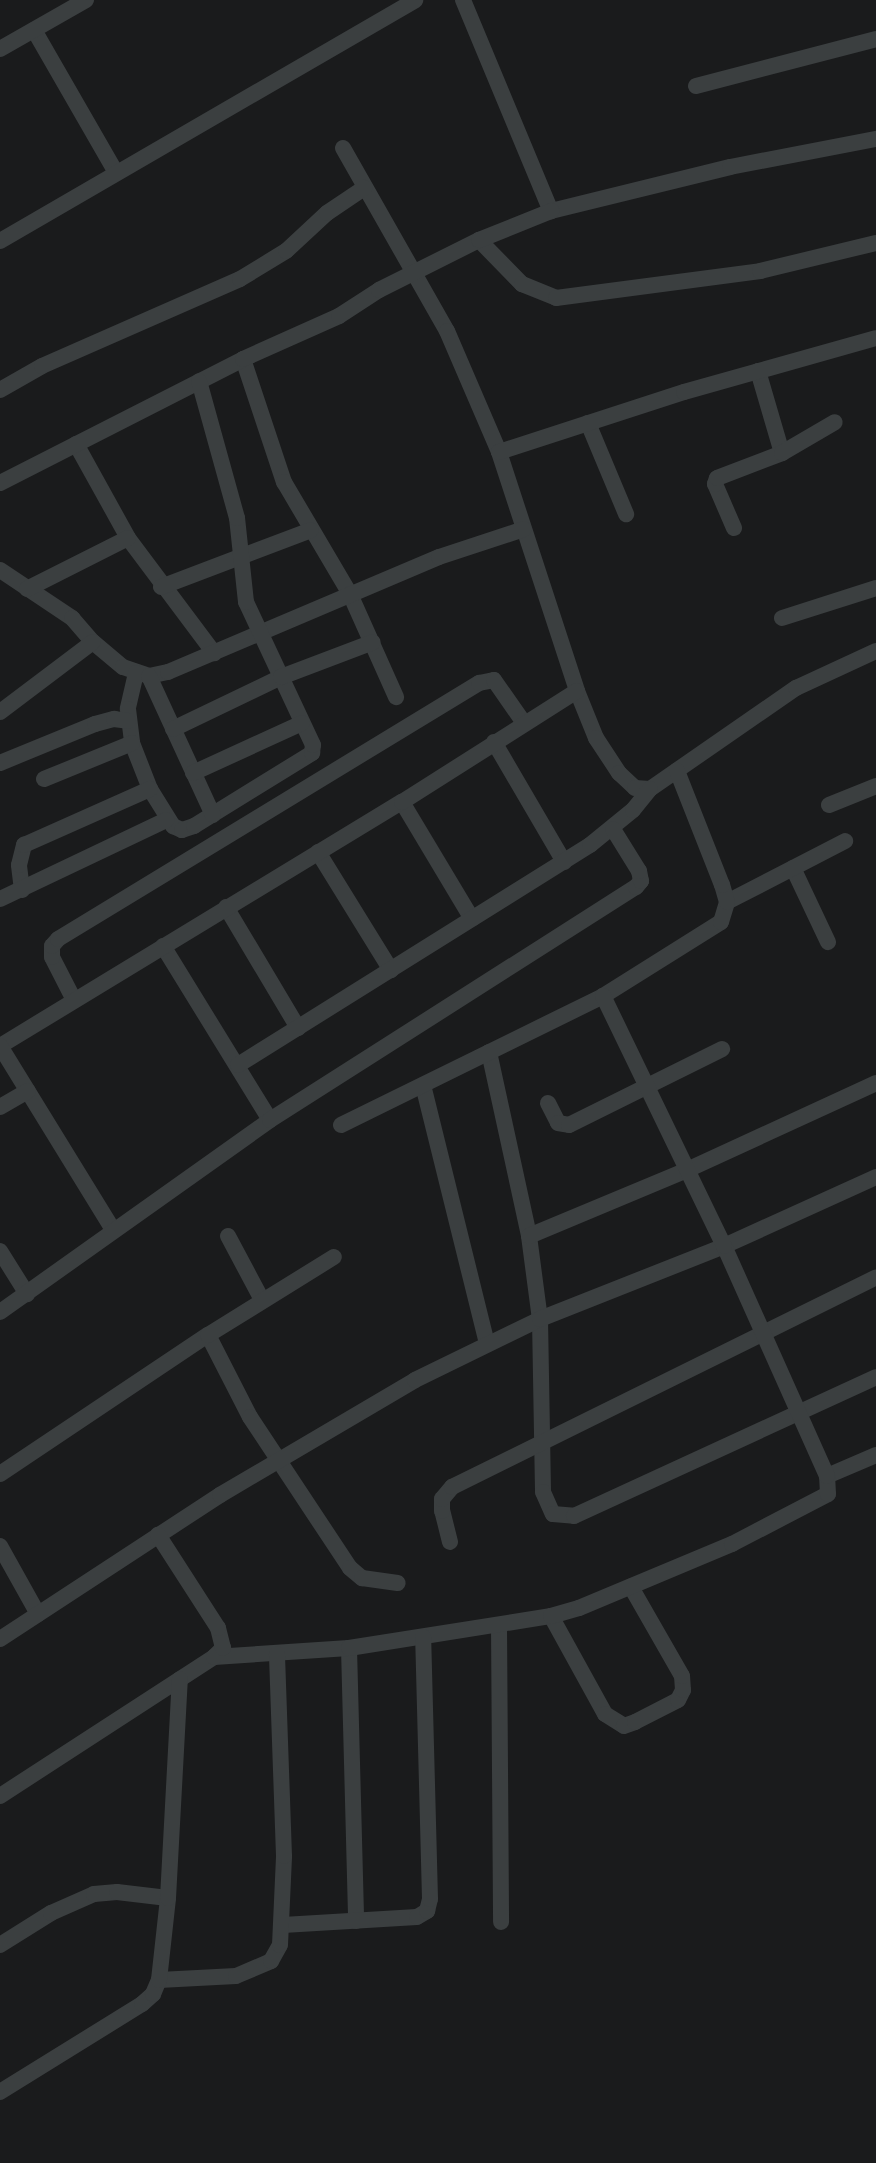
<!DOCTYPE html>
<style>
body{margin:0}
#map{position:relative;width:876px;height:2163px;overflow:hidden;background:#1a1b1c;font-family:"Space Grotesk",sans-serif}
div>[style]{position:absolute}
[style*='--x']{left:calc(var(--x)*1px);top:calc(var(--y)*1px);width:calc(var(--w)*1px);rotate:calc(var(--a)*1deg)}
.minor>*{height:16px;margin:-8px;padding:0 8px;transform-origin:8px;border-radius:8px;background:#3b3f40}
span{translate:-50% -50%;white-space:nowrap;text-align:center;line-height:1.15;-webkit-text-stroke:4.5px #151617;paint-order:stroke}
</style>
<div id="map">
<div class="minor">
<i style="--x:463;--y:0;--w:229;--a:67.4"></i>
<i style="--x:551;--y:211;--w:184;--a:-13.8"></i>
<i style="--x:730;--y:167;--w:149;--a:-10.9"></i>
<i style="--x:34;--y:30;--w:163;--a:60.1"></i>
<i style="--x:0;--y:49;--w:99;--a:-29.7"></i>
<i style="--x:696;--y:86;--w:186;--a:-14.6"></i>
<i style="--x:343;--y:148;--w:210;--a:60.4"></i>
<i style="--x:447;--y:331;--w:132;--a:66.7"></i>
<i style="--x:499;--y:452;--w:251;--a:71.9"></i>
<i style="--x:577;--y:691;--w:51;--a:68"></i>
<i style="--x:596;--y:738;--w:42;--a:56.7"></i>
<i style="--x:619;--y:773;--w:22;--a:43"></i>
<i style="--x:635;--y:788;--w:15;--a:4"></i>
<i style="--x:650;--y:789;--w:178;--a:-34.7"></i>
<i style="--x:796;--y:688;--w:88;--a:-24.8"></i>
<i style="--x:479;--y:240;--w:62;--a:45.7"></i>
<i style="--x:522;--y:284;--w:37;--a:22"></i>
<i style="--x:556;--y:298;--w:206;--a:-7.5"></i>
<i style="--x:760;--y:271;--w:119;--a:-13.6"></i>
<i style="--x:0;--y:241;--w:480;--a:-30.1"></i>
<i style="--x:243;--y:359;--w:130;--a:71.6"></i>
<i style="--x:284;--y:482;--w:130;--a:59.5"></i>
<i style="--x:350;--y:594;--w:113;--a:65.9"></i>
<i style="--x:758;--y:371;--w:85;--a:73.7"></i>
<i style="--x:0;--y:390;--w:48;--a:-29.7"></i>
<i style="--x:42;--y:366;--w:216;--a:-23.7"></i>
<i style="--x:240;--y:279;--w:54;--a:-31.3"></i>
<i style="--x:286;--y:251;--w:56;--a:-42.8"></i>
<i style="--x:327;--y:213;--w:45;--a:-34"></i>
<i style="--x:588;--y:423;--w:99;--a:67.3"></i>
<i style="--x:76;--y:444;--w:107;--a:61"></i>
<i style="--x:128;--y:538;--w:144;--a:53.2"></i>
<i style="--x:499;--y:452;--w:194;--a:-18"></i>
<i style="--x:684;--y:392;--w:199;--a:-15.7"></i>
<i style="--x:0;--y:483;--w:273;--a:-27"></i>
<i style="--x:243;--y:359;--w:105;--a:-24.1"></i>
<i style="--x:339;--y:316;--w:48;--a:-33"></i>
<i style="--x:379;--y:290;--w:112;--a:-26.6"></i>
<i style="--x:479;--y:240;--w:78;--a:-21.9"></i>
<i style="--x:734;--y:528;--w:48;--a:-113.4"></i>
<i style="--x:715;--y:484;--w:6;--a:-72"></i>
<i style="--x:717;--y:478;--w:70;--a:-21"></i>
<i style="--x:782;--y:453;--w:61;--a:-30.3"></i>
<i style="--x:0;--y:570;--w:87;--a:33.7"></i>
<i style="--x:72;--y:618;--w:32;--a:49"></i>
<i style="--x:93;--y:642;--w:39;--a:40"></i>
<i style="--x:123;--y:667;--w:28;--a:19"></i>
<i style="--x:149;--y:676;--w:19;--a:-12"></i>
<i style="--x:168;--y:672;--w:294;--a:-23"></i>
<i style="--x:439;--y:557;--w:89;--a:-18.2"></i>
<i style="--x:161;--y:587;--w:160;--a:-20.8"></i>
<i style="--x:27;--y:589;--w:113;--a:-26.8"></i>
<i style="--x:782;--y:618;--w:99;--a:-17.7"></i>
<i style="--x:136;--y:673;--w:37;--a:103"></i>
<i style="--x:128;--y:709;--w:34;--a:83"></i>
<i style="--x:132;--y:743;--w:49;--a:68.6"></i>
<i style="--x:150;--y:789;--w:44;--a:58.1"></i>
<i style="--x:173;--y:826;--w:10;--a:24"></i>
<i style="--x:182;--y:830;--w:13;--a:-18"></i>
<i style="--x:194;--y:826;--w:139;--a:-31.7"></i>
<i style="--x:312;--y:753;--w:8;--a:-83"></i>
<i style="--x:313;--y:745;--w:158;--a:-115.1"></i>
<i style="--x:246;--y:602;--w:84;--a:-96.1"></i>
<i style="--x:237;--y:518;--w:142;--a:-105.5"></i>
<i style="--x:149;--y:676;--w:153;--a:65.3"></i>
<i style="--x:0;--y:712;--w:116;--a:-37"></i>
<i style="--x:173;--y:729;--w:120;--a:-25.7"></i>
<i style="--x:281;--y:677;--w:98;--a:-20.8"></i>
<i style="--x:494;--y:742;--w:139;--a:59.7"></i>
<i style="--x:0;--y:763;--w:103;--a:-22.3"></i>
<i style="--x:95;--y:724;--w:20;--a:-15"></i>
<i style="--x:114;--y:719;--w:14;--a:8"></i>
<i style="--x:193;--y:773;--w:120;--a:-24.6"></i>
<i style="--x:44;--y:779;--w:95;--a:-22.2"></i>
<i style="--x:402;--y:802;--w:136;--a:59.1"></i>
<i style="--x:829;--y:805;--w:51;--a:-22"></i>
<i style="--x:318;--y:852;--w:139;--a:58.3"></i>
<i style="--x:793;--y:868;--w:82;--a:64.7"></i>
<i style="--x:22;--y:890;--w:25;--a:-97"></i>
<i style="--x:19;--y:865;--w:21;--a:-76"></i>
<i style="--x:24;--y:845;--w:138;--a:-24"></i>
<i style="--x:0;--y:899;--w:184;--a:-25.4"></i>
<i style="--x:727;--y:902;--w:133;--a:-27.3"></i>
<i style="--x:226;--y:907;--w:141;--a:59.2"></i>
<i style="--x:163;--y:946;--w:204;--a:58.4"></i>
<i style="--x:74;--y:1000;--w:48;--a:-117.1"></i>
<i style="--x:52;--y:957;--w:11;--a:-90"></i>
<i style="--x:52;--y:946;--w:9;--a:-49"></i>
<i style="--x:58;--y:939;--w:493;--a:-31.3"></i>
<i style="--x:479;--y:683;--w:15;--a:-11"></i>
<i style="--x:494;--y:680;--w:52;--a:55.1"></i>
<i style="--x:0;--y:1046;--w:470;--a:-31.3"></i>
<i style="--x:402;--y:802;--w:207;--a:-32.4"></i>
<i style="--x:0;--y:1046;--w:216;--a:58.4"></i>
<i style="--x:489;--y:1052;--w:188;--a:77.7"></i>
<i style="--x:529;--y:1236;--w:84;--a:82.5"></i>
<i style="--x:540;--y:1319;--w:173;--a:89"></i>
<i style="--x:543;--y:1492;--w:24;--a:66"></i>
<i style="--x:553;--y:1514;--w:21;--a:5"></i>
<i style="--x:574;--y:1516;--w:332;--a:-24.7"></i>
<i style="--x:238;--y:1065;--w:415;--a:-32"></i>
<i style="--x:590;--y:845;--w:55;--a:-39.1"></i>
<i style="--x:633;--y:810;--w:27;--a:-51"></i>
<i style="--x:423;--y:1085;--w:267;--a:76.1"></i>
<i style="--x:548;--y:1103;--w:22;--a:63"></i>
<i style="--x:558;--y:1123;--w:11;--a:10"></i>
<i style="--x:569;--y:1125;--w:171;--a:-26.4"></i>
<i style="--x:0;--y:1107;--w:32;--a:-30"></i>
<i style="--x:341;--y:1125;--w:292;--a:-26.2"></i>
<i style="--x:603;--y:996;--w:139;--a:-32.1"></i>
<i style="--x:721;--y:922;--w:21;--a:-73"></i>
<i style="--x:727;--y:902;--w:18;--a:-106"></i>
<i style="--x:722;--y:885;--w:123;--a:-111.5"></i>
<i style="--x:228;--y:1236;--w:72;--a:62"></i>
<i style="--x:529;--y:1236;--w:171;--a:-22.7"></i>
<i style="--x:687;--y:1170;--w:208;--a:-24.7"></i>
<i style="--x:0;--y:1251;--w:51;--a:57.9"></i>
<i style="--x:0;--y:1312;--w:331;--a:-35.4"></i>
<i style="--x:270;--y:1120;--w:434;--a:-32.5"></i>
<i style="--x:636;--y:887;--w:8;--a:-50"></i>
<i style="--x:641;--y:881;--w:10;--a:-101"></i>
<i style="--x:639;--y:871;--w:49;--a:-121.8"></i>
<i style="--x:208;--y:1335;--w:92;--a:62.9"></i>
<i style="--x:250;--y:1417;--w:181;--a:56.5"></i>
<i style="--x:350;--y:1568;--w:16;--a:40"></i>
<i style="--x:362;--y:1578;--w:36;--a:8"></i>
<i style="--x:0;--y:1474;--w:250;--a:-33.8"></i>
<i style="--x:208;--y:1335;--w:148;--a:-31.8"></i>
<i style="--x:827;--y:1476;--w:53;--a:-23.2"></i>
<i style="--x:450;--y:1542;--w:32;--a:-104"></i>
<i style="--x:442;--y:1511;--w:12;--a:-90"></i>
<i style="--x:442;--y:1499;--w:16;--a:-50"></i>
<i style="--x:452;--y:1487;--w:473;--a:-26.3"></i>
<i style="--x:0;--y:1546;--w:78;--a:60.8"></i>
<i style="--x:551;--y:1616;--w:112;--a:61.1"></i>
<i style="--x:605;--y:1714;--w:22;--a:32"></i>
<i style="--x:624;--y:1726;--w:12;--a:-20"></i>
<i style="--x:635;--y:1722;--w:48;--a:-27.1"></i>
<i style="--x:678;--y:1700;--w:11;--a:-63"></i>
<i style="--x:683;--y:1690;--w:14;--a:-94"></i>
<i style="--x:682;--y:1676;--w:103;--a:-119.8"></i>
<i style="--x:499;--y:1626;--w:296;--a:89.6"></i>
<i style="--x:0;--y:1639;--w:263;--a:-33.2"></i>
<i style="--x:220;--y:1495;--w:226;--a:-30.5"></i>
<i style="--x:415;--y:1380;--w:139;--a:-26"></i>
<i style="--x:540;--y:1319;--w:198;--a:-21.6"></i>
<i style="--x:724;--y:1246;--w:167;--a:-24.4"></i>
<i style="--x:349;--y:1648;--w:273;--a:88.5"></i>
<i style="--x:214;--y:1657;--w:135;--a:-3.8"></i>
<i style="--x:349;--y:1648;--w:205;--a:-9"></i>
<i style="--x:551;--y:1616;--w:29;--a:-16"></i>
<i style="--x:579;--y:1608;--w:166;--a:-22.7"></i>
<i style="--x:732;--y:1544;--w:108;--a:-27.5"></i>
<i style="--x:828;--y:1494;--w:18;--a:-93"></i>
<i style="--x:827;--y:1476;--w:252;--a:-114.1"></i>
<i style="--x:724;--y:1246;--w:278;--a:-115.8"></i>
<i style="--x:0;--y:1796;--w:255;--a:-33"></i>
<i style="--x:214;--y:1657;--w:13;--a:-45"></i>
<i style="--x:223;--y:1648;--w:21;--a:-104"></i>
<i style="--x:218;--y:1628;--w:111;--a:-122.8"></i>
<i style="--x:283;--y:1925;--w:134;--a:-3.4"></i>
<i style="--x:417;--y:1917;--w:12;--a:-31"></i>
<i style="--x:427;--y:1911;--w:12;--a:-76"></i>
<i style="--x:430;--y:1899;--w:262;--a:-91.5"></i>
<i style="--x:0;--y:1945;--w:60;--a:-32.1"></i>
<i style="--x:51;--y:1913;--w:47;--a:-23.8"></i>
<i style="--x:94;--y:1894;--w:23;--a:-5"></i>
<i style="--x:117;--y:1892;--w:51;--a:6.7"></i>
<i style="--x:159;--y:1980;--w:77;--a:-3"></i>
<i style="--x:236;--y:1976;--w:38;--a:-23"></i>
<i style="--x:271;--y:1961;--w:18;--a:-61"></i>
<i style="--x:280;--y:1945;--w:89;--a:-87.4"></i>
<i style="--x:284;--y:1856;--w:202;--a:-92"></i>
<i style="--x:0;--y:2092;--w:167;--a:-31.8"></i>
<i style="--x:142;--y:2004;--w:15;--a:-42"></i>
<i style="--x:153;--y:1994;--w:15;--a:-67"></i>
<i style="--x:159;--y:1980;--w:82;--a:-83.7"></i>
<i style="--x:168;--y:1898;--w:219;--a:-86.9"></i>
</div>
</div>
